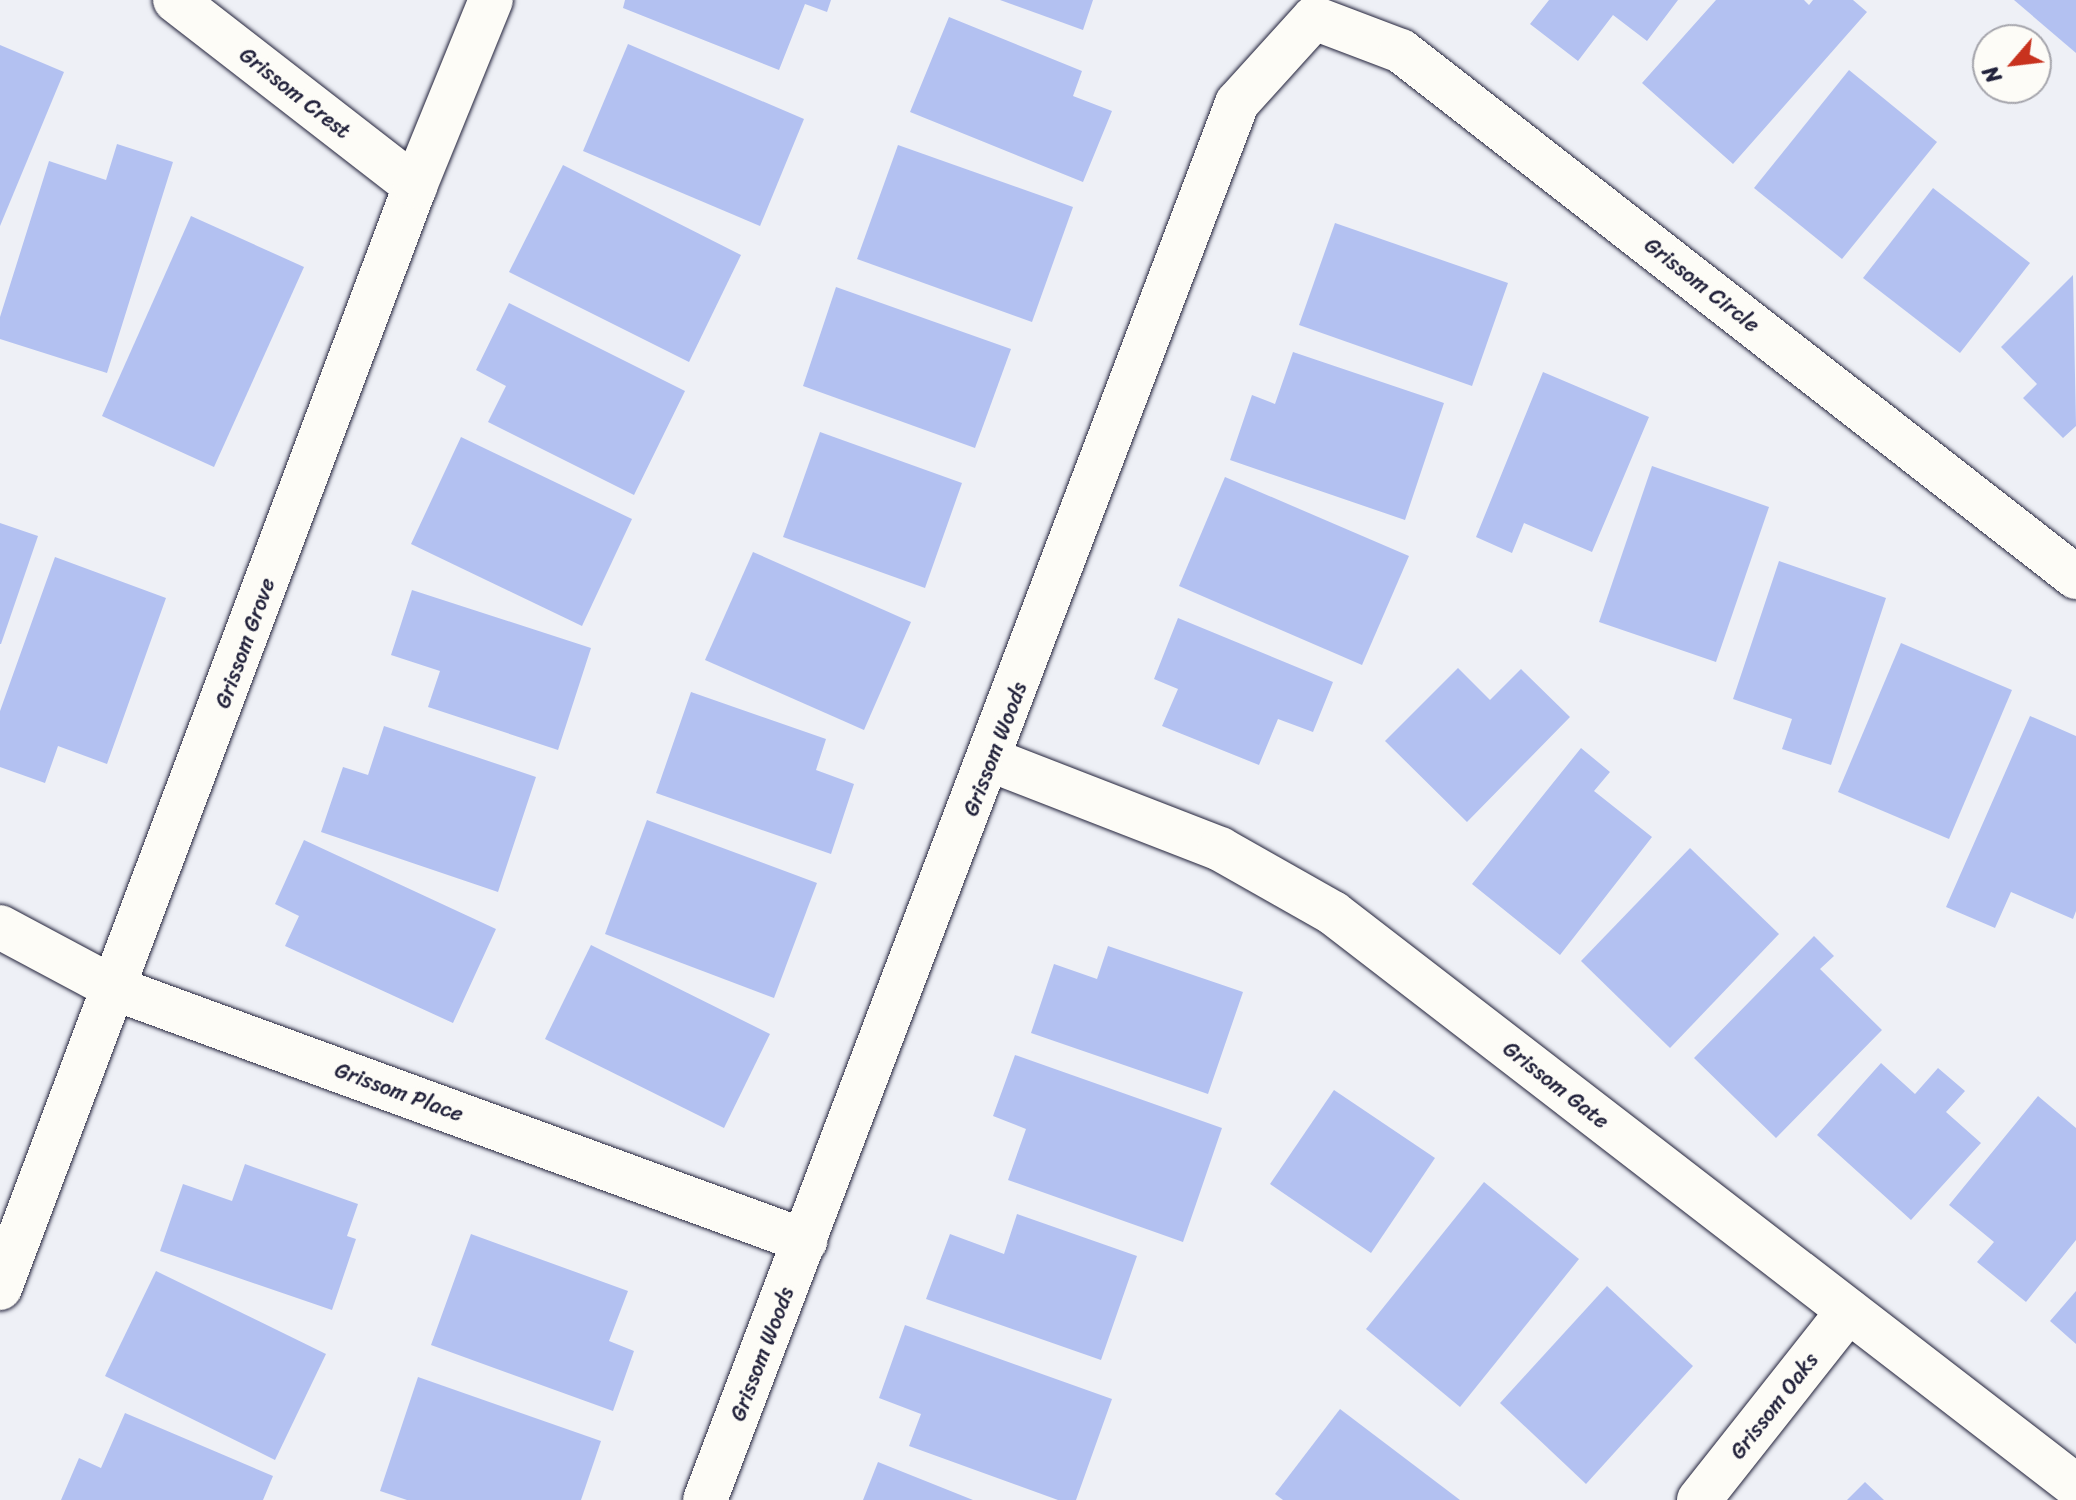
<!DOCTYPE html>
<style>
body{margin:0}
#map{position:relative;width:2076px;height:1500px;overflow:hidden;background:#eef0f6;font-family:Sriracha,sans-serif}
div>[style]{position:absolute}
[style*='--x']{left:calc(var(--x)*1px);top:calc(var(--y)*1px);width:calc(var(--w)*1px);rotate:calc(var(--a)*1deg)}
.building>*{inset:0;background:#b3c1f1}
.roads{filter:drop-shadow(0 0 2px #22223b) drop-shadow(0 0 2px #22223b)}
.street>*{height:44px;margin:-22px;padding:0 22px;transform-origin:22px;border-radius:22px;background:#fdfcf7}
span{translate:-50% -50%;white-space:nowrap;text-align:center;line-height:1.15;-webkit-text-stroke:8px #fdfcf7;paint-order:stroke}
.street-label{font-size:22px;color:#22223b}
.north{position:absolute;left:1972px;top:24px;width:80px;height:80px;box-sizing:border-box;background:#fdfcf7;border:2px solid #a5a5ac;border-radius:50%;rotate:242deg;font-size:22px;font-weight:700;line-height:32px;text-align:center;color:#22223b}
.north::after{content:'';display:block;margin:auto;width:28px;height:36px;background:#c8321e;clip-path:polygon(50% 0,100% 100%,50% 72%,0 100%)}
</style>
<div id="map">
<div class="building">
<i style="clip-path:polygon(625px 0,831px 0,827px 12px,805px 4px,779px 70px,623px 8px)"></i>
<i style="clip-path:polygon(1000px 0,1093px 0,1083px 30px)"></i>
<i style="clip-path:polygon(1549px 0,1678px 0,1647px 41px,1613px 15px,1578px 61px,1530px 24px)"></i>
<i style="clip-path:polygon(1716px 0,1804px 0,1809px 5px,1813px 0,1853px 0,1867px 12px,1733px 164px,1642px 83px)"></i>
<i style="clip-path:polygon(2014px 0,2076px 0,2076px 53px)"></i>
<i style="clip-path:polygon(949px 17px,1082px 71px,1073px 96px,1112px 111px,1083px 182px,910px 112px)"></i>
<i style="clip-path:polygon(628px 44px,804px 119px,760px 226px,583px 151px)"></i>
<i style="clip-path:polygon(0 45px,64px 72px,0 226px)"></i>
<i style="clip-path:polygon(1849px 70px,1937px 142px,1842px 259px,1754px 188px)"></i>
<i style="clip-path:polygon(117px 144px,173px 162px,107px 373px,0 339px,0 317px,49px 161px,106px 180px)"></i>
<i style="clip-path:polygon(898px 145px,1073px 207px,1032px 322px,857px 259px)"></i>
<i style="clip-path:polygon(563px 165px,741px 255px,689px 362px,509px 272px)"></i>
<i style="clip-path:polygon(1933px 188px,2030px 263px,1960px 353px,1863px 278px)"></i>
<i style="clip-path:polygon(191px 216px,304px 267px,214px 467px,102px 416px)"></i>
<i style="clip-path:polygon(1335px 223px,1508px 283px,1472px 386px,1299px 325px)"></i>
<i style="clip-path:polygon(2073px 275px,2076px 426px,2063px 438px,2023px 398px,2037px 384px,2001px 347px)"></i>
<i style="clip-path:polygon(836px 287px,1011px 349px,975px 448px,803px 386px)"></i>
<i style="clip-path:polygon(509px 303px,685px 391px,634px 495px,488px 422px,506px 386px,476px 370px)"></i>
<i style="clip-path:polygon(1293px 352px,1444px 403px,1405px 520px,1230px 460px,1252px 395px,1275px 404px)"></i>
<i style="clip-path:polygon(1543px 372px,1649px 417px,1592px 552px,1524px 523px,1512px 553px,1476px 537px)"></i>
<i style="clip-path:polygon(820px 432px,962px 483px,925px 588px,783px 537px)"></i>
<i style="clip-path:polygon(461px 437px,632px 519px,582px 626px,411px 544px)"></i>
<i style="clip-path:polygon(1652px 466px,1769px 507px,1716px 662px,1599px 622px)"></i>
<i style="clip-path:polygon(1225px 477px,1409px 556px,1362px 665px,1179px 586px)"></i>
<i style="clip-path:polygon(0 523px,38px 536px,1px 644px,0 644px)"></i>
<i style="clip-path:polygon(753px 552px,911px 622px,864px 730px,705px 660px)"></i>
<i style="clip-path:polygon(55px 557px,166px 598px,107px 764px,58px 746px,45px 783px,0 767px,0 711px)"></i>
<i style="clip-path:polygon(1779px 561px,1886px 598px,1831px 765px,1782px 749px,1792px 719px,1733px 699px)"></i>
<i style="clip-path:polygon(412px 590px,591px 648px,558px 750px,428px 707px,440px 671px,391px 655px)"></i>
<i style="clip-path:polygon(1178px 618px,1333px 682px,1313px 732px,1278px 719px,1259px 765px,1162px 726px,1178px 689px,1154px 679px)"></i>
<i style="clip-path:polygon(1901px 643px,2012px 690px,1949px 839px,1838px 792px)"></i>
<i style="clip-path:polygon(1458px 668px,1490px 700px,1521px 669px,1570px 717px,1467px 822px,1385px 741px)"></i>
<i style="clip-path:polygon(691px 692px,826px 739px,816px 770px,854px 784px,831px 854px,656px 793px)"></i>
<i style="clip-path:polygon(2030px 716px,2076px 736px,2076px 911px,2073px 919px,2011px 892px,1995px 928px,1946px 907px)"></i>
<i style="clip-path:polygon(384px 726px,536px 777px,498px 892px,321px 832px,343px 767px,368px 775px)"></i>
<i style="clip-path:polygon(1581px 748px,1610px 772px,1594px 791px,1652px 837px,1560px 955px,1472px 884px)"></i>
<i style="clip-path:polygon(647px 820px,817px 883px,774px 998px,605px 934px)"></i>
<i style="clip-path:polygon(304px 840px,496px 929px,453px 1023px,285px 946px,299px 916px,275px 904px)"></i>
<i style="clip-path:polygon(1690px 848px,1779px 934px,1670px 1048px,1581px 961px)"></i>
<i style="clip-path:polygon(1814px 936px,1834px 956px,1820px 969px,1882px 1030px,1776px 1138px,1694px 1058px)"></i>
<i style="clip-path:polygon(591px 945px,770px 1034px,724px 1128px,545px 1039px)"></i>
<i style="clip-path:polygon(1108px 946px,1243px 992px,1208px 1094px,1031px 1033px,1054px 964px,1097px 979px)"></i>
<i style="clip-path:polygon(1015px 1055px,1222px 1128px,1183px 1242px,1008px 1180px,1026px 1129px,993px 1116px)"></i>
<i style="clip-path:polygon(1881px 1063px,1915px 1094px,1938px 1068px,1965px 1091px,1946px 1112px,1981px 1143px,1911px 1220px,1817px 1135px)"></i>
<i style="clip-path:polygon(1334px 1090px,1435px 1158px,1371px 1253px,1270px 1184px)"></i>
<i style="clip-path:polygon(2038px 1096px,2076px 1128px,2076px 1240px,2026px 1302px,1977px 1262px,1994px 1242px,1949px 1205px)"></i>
<i style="clip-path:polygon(245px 1164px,358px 1204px,347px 1236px,356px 1239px,332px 1310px,160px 1251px,183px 1184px,232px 1201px)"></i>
<i style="clip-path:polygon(1484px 1182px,1579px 1259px,1460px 1407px,1366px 1329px)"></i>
<i style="clip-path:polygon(1017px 1214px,1137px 1256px,1101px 1360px,926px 1299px,950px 1234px,1004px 1254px)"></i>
<i style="clip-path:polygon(471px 1234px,628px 1291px,609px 1341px,634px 1351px,613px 1411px,431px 1345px)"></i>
<i style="clip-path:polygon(156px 1271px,326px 1354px,275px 1460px,105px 1376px)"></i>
<i style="clip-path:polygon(1607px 1286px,1693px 1366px,1586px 1484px,1500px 1403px)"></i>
<i style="clip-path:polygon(2076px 1291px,2076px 1344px,2050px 1321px)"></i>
<i style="clip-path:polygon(905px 1325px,1112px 1399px,1076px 1500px,1058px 1500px,909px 1446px,921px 1414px,879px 1398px)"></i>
<i style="clip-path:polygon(418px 1377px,601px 1441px,581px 1500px,407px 1500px,380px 1491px)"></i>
<i style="clip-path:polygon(1340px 1409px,1460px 1500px,1283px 1500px,1275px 1494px)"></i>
<i style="clip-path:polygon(125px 1413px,273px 1476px,263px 1500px,61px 1500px,79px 1458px,101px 1468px)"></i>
<i style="clip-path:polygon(878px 1462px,973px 1500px,863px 1500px)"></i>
<i style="clip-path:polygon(1865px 1482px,1884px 1500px,1847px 1500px)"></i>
</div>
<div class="roads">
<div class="street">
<i style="--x:175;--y:0;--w:304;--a:37.8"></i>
<i style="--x:991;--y:760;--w:246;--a:21.2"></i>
<i style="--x:1220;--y:849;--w:130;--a:29.5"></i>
<i style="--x:1333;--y:913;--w:938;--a:37.64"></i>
<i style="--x:0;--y:927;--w:132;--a:28.1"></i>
<i style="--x:116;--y:989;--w:734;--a:20.09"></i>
<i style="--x:0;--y:1288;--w:1178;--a:-69.36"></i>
<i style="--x:415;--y:186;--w:201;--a:-67.8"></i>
<i style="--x:705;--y:1500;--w:1495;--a:-69.15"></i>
<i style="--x:1237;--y:103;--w:115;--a:-47.8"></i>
<i style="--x:1314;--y:18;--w:93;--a:20.8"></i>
<i style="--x:1401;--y:51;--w:856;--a:37.93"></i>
<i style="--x:1699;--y:1500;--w:241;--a:-51.7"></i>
</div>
</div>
<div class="street-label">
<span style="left:295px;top:93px;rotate:38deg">Grissom Crest</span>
<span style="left:1702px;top:285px;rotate:38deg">Grissom Circle</span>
<span style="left:245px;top:643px;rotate:-70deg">Grissom Grove</span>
<span style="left:995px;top:749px;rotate:-69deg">Grissom Woods</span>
<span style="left:1556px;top:1085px;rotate:38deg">Grissom Gate</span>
<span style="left:399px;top:1092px;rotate:20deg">Grissom Place</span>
<span style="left:762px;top:1354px;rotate:-69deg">Grissom Woods</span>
<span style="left:1774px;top:1406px;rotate:-52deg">Grissom Oaks</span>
</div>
<div class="north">N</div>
</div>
